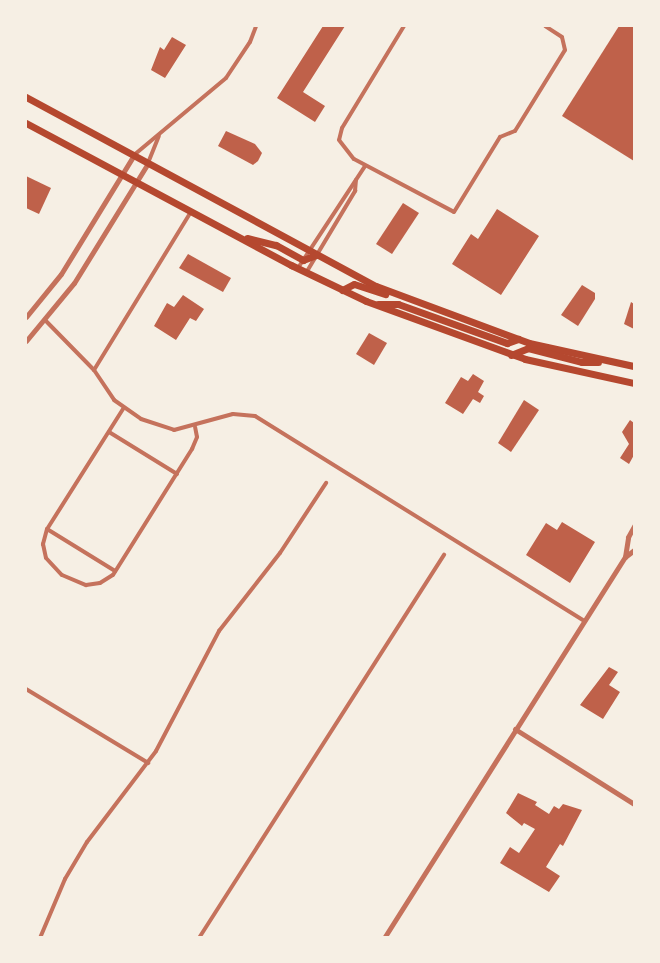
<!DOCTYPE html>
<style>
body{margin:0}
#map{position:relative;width:660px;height:963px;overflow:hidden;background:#f6efe4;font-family:"Titillium Web",sans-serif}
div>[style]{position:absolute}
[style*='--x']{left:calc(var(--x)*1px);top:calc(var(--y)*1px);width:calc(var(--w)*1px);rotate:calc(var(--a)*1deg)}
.building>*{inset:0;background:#bf614a}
.minor>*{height:4px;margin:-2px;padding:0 2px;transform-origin:2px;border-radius:2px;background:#c5725c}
.tertiary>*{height:5px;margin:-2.5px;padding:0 2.5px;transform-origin:2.5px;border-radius:2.5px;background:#c5725c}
.primary>*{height:7px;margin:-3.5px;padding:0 3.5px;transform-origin:3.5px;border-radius:3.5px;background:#b5482f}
span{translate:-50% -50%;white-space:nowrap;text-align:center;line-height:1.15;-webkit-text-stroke:4.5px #f6efe4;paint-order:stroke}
.frame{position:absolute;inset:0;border:27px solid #f6efe4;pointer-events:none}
</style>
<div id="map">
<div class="building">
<i style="clip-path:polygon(323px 26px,345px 26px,303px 92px,325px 106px,315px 122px,277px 98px)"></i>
<i style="clip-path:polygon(619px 26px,634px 26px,634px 161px,562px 116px)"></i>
<i style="clip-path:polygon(172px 37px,186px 45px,165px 78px,151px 70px,160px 47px,164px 50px)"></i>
<i style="clip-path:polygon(226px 131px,255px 144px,262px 153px,258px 161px,253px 165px,218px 146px)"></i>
<i style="clip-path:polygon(26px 176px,51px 188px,39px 214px,26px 208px)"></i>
<i style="clip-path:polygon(403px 203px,419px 213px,392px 254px,376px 244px)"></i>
<i style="clip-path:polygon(497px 209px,539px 236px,501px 295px,452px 264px,471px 234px,478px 239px)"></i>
<i style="clip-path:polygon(188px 254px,231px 278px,223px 292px,179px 268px)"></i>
<i style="clip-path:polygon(582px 285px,595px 293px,595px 299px,578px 326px,561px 315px)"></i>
<i style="clip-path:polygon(183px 295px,204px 309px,196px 321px,190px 318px,176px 340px,154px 326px,167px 303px,174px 307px)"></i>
<i style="clip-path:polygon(631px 302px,634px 304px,634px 329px,624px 324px)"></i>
<i style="clip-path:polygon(369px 333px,387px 343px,374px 365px,356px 354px)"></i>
<i style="clip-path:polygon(473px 374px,484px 381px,478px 392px,484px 396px,480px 403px,473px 399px,463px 414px,445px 403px,461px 377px,468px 381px)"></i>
<i style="clip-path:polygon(524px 400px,539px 410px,511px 452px,498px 443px)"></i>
<i style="clip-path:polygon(630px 420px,634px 423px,634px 455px,629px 464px,620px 458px,629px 444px,622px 432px)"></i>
<i style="clip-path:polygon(562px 522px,595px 542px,570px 583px,526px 555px,546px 523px,557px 530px)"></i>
<i style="clip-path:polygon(609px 667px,618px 672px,609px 685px,620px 692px,603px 719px,580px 705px)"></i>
<i style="clip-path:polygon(518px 793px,537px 802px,535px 805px,549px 814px,554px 806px,559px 809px,563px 804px,582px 810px,563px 846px,560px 844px,546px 867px,560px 876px,549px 892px,500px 863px,510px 847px,519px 853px,535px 829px,524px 823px,522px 826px,506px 813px)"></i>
</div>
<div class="minor">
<i style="--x:404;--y:26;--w:119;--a:121.3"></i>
<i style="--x:342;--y:128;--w:12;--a:104"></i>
<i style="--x:339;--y:140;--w:24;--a:52"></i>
<i style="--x:354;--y:159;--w:113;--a:27.9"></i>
<i style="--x:454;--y:212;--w:88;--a:-58.5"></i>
<i style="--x:500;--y:137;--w:16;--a:-22"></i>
<i style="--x:515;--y:131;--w:95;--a:-58.3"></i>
<i style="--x:565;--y:50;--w:13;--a:-103"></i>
<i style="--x:562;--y:37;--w:20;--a:-147"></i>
<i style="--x:134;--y:155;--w:120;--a:-39.9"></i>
<i style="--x:226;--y:78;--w:43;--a:-56.3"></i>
<i style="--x:250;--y:42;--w:17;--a:-69"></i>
<i style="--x:148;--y:163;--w:29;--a:-68"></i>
<i style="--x:298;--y:268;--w:122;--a:-56.7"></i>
<i style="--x:306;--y:273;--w:96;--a:-59.1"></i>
<i style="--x:355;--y:191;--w:11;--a:-85"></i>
<i style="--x:45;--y:320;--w:70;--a:45.6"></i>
<i style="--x:94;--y:370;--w:36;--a:56"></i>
<i style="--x:114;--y:400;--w:33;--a:35"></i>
<i style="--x:141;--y:419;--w:35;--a:18"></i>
<i style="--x:174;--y:430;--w:61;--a:-15.2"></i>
<i style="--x:233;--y:414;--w:22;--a:5"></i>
<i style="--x:255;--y:416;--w:388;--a:31.9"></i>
<i style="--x:94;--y:370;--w:185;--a:-58.5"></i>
<i style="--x:123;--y:409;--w:142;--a:122.3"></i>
<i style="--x:47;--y:529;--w:16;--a:105"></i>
<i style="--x:43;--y:544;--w:14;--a:78"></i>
<i style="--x:46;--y:558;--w:23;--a:47"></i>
<i style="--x:62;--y:575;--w:26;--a:23"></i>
<i style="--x:86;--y:585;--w:14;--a:-8"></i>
<i style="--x:100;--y:583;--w:15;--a:-32"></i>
<i style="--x:113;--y:575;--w:149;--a:-57.9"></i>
<i style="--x:192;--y:449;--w:13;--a:-67"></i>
<i style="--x:197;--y:437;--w:10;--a:-101"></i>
<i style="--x:109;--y:432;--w:80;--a:31.7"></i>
<i style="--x:47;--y:529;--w:80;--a:31.7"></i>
<i style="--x:26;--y:689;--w:143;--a:31.2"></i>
<i style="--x:40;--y:938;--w:64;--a:-67"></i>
<i style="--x:65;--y:879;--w:43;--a:-59.3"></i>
<i style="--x:87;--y:842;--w:114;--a:-52.8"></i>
<i style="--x:156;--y:751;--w:136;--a:-62.3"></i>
<i style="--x:219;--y:631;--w:99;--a:-52"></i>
<i style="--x:280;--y:553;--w:84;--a:-56.7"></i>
<i style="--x:199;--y:938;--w:455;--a:-57.4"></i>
</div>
<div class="tertiary">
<i style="--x:26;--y:317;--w:55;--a:-50.9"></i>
<i style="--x:61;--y:274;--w:140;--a:-58.5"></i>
<i style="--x:26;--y:341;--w:75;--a:-50.4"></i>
<i style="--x:74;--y:283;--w:141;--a:-58.3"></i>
<i style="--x:625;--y:557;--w:20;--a:-81"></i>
<i style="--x:628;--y:537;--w:13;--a:-61"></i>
<i style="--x:515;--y:729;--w:141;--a:32.2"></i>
<i style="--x:384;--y:938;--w:451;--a:-57.7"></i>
<i style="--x:625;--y:557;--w:11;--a:-38"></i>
</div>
<div class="primary">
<i style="--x:26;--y:97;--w:398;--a:28.4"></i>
<i style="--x:376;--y:286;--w:163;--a:20.4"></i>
<i style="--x:529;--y:343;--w:107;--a:12.4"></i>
<i style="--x:26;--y:123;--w:301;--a:28.2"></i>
<i style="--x:291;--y:265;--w:83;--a:25.6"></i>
<i style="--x:366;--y:301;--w:169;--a:20"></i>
<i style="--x:525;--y:359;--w:112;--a:12.4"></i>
<i style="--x:247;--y:238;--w:30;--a:14"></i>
<i style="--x:276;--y:245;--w:31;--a:29"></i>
<i style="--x:303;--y:260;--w:14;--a:-21"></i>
<i style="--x:342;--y:290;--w:13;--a:-27"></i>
<i style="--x:354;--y:284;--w:33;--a:18"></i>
<i style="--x:378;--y:304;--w:20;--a:0"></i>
<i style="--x:398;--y:304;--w:116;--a:19.7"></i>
<i style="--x:507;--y:343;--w:12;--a:-20"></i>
<i style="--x:511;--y:355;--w:18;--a:-22"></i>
<i style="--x:528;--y:348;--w:56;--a:14.5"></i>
<i style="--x:582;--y:362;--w:16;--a:0"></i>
</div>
<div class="frame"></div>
</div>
